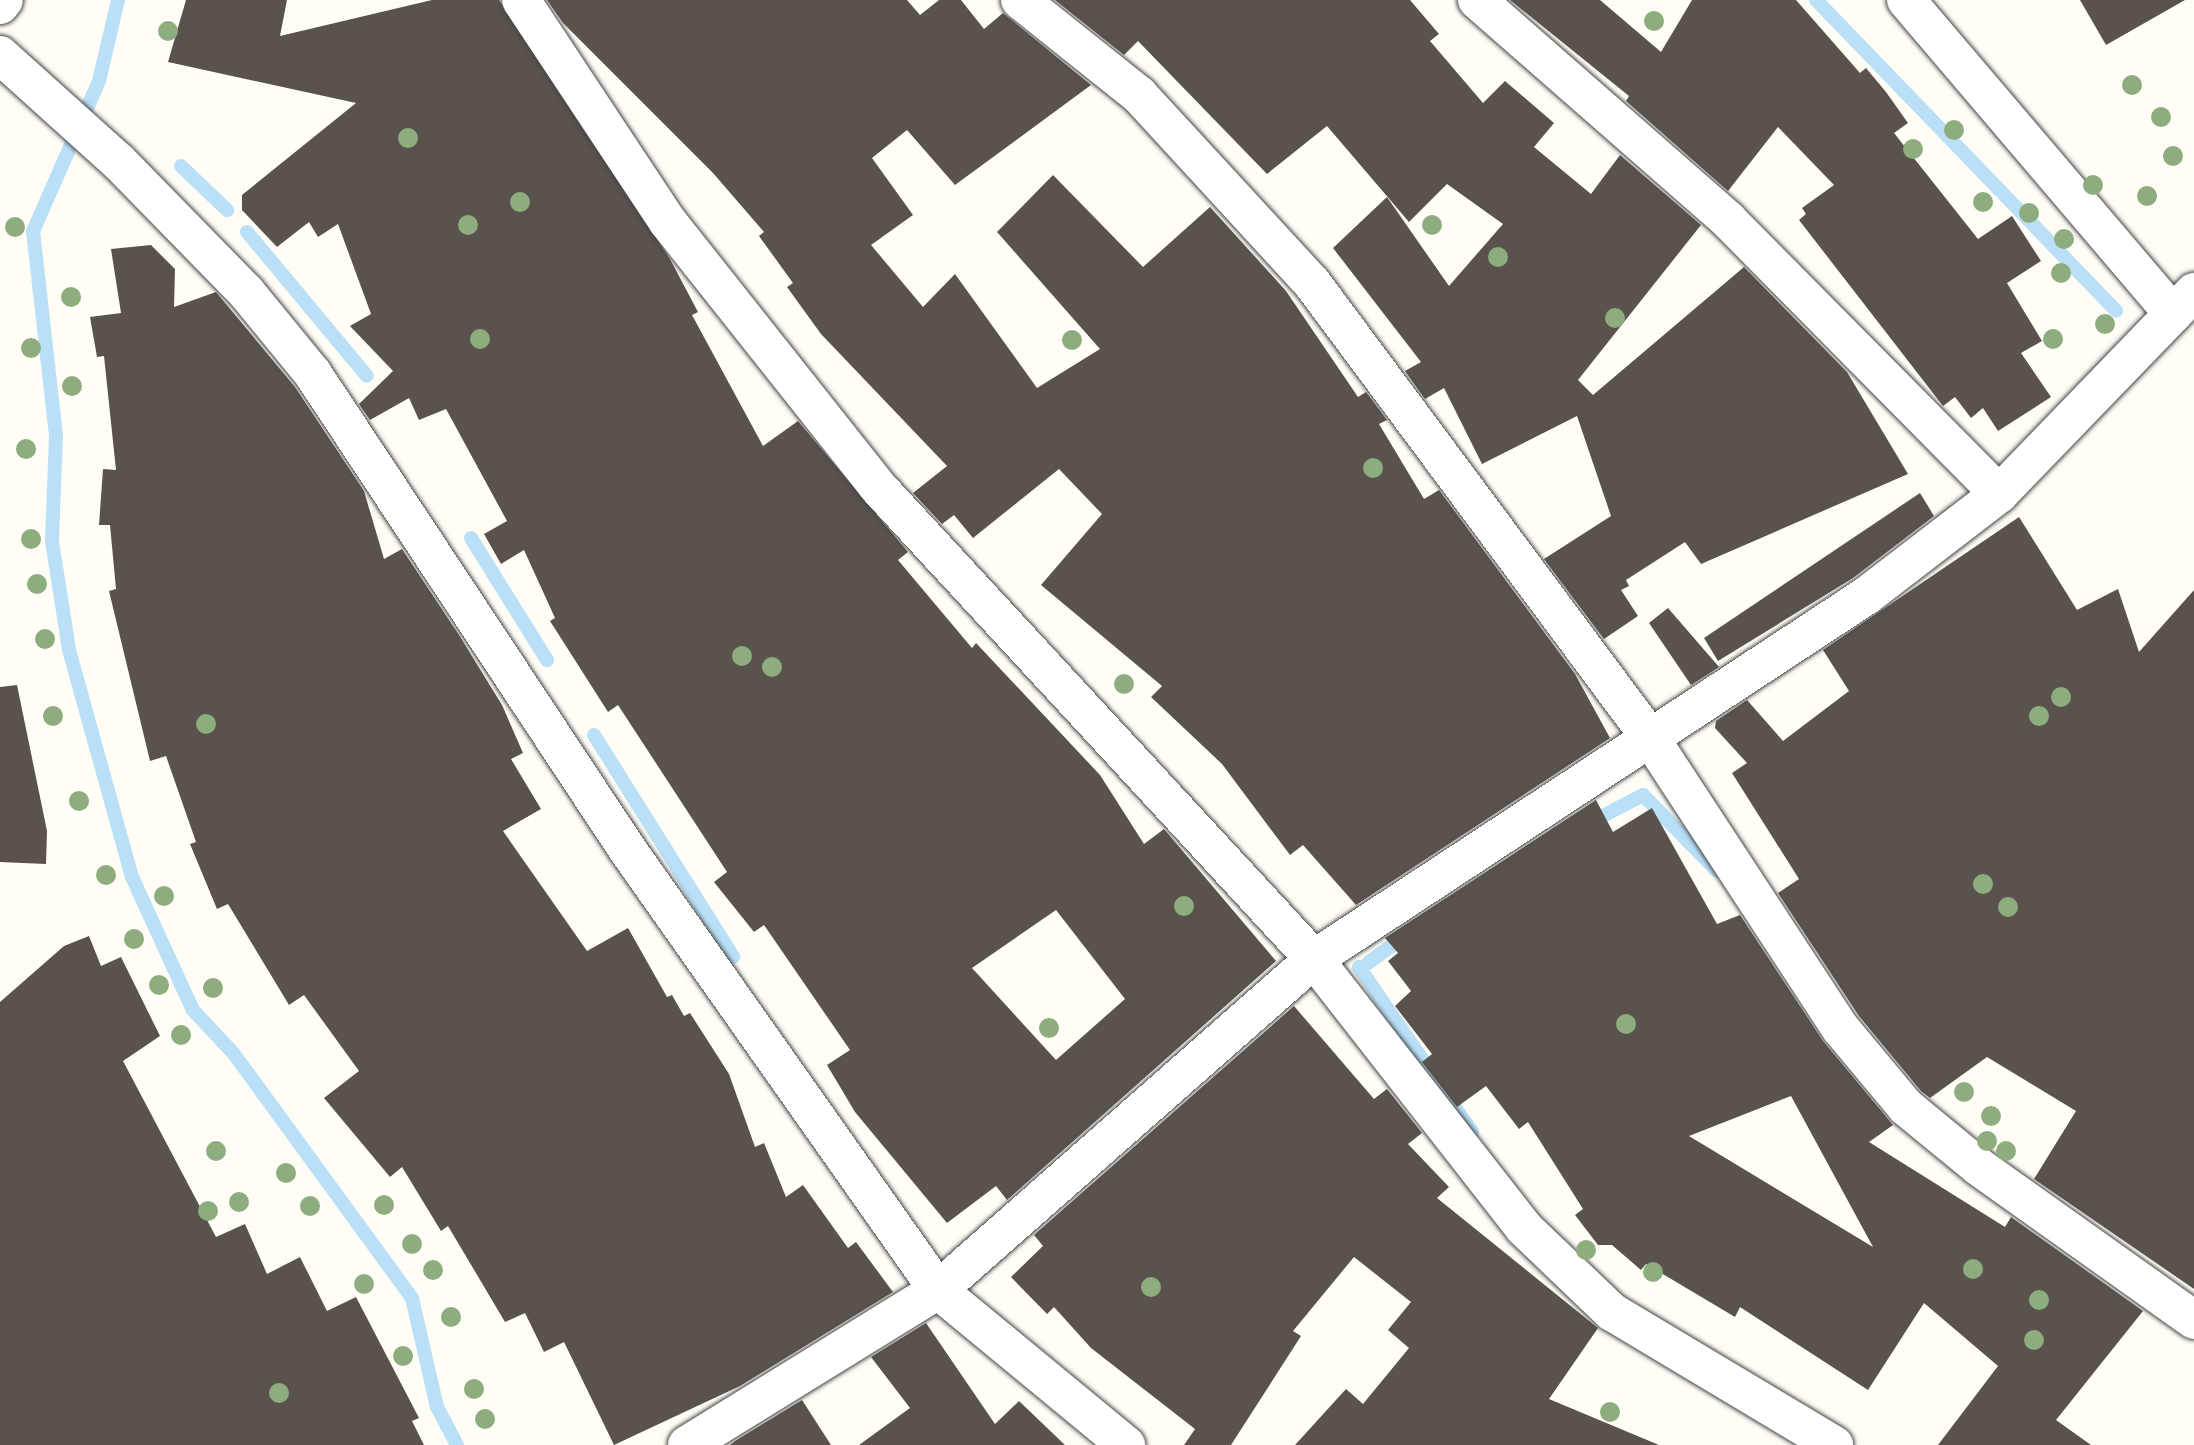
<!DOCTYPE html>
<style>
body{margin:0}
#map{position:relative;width:2194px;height:1445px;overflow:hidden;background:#fffdf5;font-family:"Times New Roman",serif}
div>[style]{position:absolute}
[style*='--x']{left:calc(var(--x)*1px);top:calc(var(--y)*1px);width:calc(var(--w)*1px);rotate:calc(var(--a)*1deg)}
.stream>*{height:14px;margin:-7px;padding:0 7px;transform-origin:7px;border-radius:7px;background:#b9e0f7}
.building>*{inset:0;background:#5a524d}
.roads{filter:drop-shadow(0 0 2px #444) drop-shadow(0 0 2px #444)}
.minor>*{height:38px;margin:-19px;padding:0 19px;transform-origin:19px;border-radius:19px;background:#fff}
.tertiary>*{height:38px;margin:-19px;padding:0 19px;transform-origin:19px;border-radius:19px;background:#fff}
.trees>*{width:20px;height:20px;margin:-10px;border-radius:50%;background:#8dad7f}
span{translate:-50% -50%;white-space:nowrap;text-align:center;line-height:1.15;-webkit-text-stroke:7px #fff;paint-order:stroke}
</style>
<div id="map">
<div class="stream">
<i style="--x:118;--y:0;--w:83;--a:103.2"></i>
<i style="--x:99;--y:81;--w:164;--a:113.7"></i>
<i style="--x:33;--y:231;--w:206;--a:83.6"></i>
<i style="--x:56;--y:436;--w:105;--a:92.2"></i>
<i style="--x:52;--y:541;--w:110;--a:81.1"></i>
<i style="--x:69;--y:650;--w:236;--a:74.5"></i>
<i style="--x:132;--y:877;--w:146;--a:65.4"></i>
<i style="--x:193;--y:1010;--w:60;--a:47"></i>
<i style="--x:234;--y:1054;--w:302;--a:53.9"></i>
<i style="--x:412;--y:1298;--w:112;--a:77.1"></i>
<i style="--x:437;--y:1407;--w:43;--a:62.2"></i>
<i style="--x:1816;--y:0;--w:432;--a:46"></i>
<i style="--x:181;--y:166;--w:64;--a:43.7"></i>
<i style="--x:247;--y:232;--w:187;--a:50.2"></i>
<i style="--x:471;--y:538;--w:144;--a:58.1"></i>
<i style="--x:594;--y:735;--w:262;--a:57.9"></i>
<i style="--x:1589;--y:823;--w:61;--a:-27.4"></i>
<i style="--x:1643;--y:795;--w:106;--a:45.8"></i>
<i style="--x:1368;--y:963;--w:46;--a:-36.1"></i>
<i style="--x:1359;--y:967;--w:200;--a:55.6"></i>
</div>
<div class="building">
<i style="clip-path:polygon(evenodd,186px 0,287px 0,280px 36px,432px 0,499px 0,670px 259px,698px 312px,692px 315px,763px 446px,798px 421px,908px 552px,898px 560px,972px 648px,976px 643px,1100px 775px,1144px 844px,1164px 829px,1276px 961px,1007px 1200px,996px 1186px,947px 1223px,855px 1112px,827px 1065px,850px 1050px,764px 925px,754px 932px,714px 882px,727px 872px,618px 705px,608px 712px,550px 621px,555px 618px,524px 550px,501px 564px,484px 534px,507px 521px,446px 409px,419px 420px,409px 398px,370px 420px,359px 404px,393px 371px,350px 326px,371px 314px,338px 224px,318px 237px,309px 222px,277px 247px,242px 210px,242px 195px,356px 103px,168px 62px,186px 0,1056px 910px,1125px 999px,1056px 1060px,972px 968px,1056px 910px)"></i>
<i style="clip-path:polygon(547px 0,907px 0,920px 15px,939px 0,961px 0,984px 29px,1003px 13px,1091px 85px,955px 185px,907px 130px,872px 158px,913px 215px,871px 245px,923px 307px,955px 274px,1037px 388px,1100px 349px,997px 232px,1053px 175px,1143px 267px,1210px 207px,1286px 291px,1358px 397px,1366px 392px,1387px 420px,1379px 424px,1424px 499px,1439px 490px,1575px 674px,1610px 738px,1356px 905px,1303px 845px,1290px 855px,1222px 764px,1151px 697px,1162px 686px,1041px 585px,1102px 514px,1059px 469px,973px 538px,954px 515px,942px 524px,913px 493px,947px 466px,821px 334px,787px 287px,793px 283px,759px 236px,764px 232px,713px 173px,563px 23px)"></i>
<i style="clip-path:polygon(1055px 0,1410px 0,1439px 34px,1430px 41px,1483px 103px,1505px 81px,1554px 123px,1534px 147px,1591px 194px,1620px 155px,1701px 225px,1578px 380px,1593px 395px,1744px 267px,1847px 372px,1908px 474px,1701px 564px,1685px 542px,1626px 580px,1629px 586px,1621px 590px,1638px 616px,1604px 639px,1544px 559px,1611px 516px,1577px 416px,1482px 464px,1444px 388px,1425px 399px,1405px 371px,1421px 362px,1333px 248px,1387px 197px,1449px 286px,1503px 224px,1447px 184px,1409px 222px,1327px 126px,1267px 174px,1138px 41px,1124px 55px)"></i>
<i style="clip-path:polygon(1510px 0,1600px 0,1661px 52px,1692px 0,1796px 0,1860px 73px,1866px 68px,1886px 92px,1908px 123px,1894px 133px,1978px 239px,2012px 216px,2041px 261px,2007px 283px,2042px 341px,2021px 353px,2051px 397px,1998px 431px,1983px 408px,1971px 418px,1955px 397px,1943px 406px,1799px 220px,1806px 214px,1802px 208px,1834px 185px,1778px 127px,1728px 191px,1626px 101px,1629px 96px)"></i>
<i style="clip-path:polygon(2080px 0,2185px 0,2106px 45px)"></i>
<i style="clip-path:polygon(151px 245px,175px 269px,174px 307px,216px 292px,295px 387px,364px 491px,384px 559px,402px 549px,459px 635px,502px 705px,523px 753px,511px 759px,541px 809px,503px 831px,587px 951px,628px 928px,667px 997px,672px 995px,684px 1016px,690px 1013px,729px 1074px,755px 1147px,764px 1143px,786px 1197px,803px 1185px,848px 1248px,856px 1242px,893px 1292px,740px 1386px,614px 1445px,564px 1342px,544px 1352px,525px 1313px,505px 1322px,448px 1226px,441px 1231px,402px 1167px,390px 1177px,324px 1098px,359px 1071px,304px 995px,289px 1005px,228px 904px,217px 909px,190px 844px,196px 842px,166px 756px,150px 761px,109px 591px,116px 589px,110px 525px,99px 525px,103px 469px,116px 470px,104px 356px,97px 357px,90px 317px,121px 313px,111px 249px)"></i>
<i style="clip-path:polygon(1920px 493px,1934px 516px,1853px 578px,1718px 661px,1704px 638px)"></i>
<i style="clip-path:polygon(2019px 517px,2077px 610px,2118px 589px,2139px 652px,2194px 590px,2194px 1289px,2034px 1179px,2076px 1111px,1987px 1057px,1930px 1098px,1921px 1091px,1859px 1016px,1778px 893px,1799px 879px,1732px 773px,1747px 763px,1715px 728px,1716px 721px,1747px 700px,1783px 741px,1849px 691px,1823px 650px)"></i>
<i style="clip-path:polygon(1668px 608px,1719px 667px,1691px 685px,1649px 623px)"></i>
<i style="clip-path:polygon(17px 685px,47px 831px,46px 864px,0 862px,0 687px)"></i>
<i style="clip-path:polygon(evenodd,1596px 800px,1613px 832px,1652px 808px,1717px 924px,1740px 915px,1823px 1041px,1893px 1125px,1869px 1142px,2005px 1227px,2011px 1217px,2143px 1311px,2056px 1420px,2091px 1445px,1938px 1445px,1998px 1366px,1924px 1303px,1868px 1390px,1740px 1307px,1735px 1317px,1646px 1264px,1641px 1270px,1612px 1245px,1598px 1245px,1575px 1215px,1583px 1209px,1528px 1122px,1519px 1129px,1486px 1086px,1457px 1107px,1422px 1062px,1432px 1054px,1395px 1006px,1411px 991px,1388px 961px,1398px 953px,1385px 938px,1596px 800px,1791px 1096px,1873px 1247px,1689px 1136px,1791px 1096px)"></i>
<i style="clip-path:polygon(89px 936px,101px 966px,121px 957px,160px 1036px,123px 1061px,216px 1237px,245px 1224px,267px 1274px,300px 1257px,327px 1311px,356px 1297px,419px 1418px,412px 1421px,424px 1445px,0 1445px,0 1002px,64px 946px)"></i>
<i style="clip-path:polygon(1294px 1006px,1374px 1099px,1387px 1089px,1422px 1133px,1408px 1144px,1449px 1187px,1437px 1198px,1598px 1328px,1549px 1399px,1659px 1445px,1295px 1445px,1346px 1389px,1363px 1404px,1409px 1348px,1388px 1330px,1411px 1302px,1354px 1257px,1293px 1331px,1301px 1336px,1231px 1445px,1184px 1445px,1195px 1429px,1091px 1348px,1054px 1307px,1047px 1314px,1011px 1277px,1043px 1246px,1034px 1235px)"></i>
<i style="clip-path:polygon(926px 1323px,995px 1424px,1019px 1401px,1065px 1445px,859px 1445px,910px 1408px,871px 1357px)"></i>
<i style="clip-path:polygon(802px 1400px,831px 1445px,730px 1445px,735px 1441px)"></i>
</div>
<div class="roads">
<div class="minor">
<i style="--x:521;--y:0;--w:266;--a:56.5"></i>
<i style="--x:668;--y:222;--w:337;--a:51.6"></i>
<i style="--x:877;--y:486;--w:644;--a:47.27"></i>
<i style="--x:1314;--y:959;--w:341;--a:52"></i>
<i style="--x:1524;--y:1228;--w:122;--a:43.7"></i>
<i style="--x:1612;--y:1312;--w:259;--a:30.9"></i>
<i style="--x:1020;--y:0;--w:152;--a:38.6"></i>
<i style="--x:1139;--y:95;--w:255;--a:47.4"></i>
<i style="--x:1312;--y:283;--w:568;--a:53.37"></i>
<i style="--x:1651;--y:739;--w:347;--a:56.8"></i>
<i style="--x:1841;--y:1029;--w:102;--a:50.2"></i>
<i style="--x:1906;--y:1107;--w:94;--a:39.4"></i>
<i style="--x:1979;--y:1167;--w:264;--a:35.4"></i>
<i style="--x:1477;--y:0;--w:334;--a:41.2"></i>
<i style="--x:1728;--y:220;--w:385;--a:45.3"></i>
<i style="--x:1906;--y:0;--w:412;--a:49.6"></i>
<i style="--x:0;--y:5;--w:6;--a:-51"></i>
<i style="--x:687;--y:1445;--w:295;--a:-31.7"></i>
<i style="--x:938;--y:1290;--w:501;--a:-41.36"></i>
<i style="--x:1314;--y:959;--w:661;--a:-33.33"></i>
<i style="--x:1866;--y:596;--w:168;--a:-37.5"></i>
<i style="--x:1999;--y:494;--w:281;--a:-46"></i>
</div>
<div class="tertiary">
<i style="--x:0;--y:55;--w:160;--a:42"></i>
<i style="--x:119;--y:162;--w:182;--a:45.7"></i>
<i style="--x:246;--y:292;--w:106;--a:50.7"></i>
<i style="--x:313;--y:374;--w:569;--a:56.53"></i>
<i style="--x:627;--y:849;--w:540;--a:54.81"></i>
<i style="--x:938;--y:1290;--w:244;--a:39.5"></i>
</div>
</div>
<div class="trees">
<i style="left:1654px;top:21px"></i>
<i style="left:168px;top:31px"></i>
<i style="left:2132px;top:85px"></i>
<i style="left:2161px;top:117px"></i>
<i style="left:1954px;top:130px"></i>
<i style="left:408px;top:138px"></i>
<i style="left:1913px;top:149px"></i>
<i style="left:2173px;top:156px"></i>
<i style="left:2093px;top:185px"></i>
<i style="left:2147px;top:196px"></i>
<i style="left:520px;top:202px"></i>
<i style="left:1983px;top:202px"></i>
<i style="left:2029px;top:213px"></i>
<i style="left:468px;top:225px"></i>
<i style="left:1432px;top:225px"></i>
<i style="left:15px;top:227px"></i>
<i style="left:2064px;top:239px"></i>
<i style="left:1498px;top:257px"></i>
<i style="left:2061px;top:273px"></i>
<i style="left:71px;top:297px"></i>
<i style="left:1615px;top:318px"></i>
<i style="left:2105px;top:324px"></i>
<i style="left:480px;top:339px"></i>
<i style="left:2053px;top:339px"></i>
<i style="left:1072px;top:340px"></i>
<i style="left:31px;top:348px"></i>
<i style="left:72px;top:386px"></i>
<i style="left:26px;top:449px"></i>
<i style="left:1373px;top:468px"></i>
<i style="left:31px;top:539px"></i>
<i style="left:37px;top:584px"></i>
<i style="left:45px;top:639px"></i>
<i style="left:742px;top:656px"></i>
<i style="left:772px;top:667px"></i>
<i style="left:1124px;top:684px"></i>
<i style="left:2061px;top:697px"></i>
<i style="left:53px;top:716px"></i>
<i style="left:2039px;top:716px"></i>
<i style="left:206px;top:724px"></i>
<i style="left:79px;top:801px"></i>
<i style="left:106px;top:875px"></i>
<i style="left:1983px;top:884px"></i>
<i style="left:164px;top:896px"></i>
<i style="left:1184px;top:906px"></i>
<i style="left:2008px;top:907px"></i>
<i style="left:134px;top:939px"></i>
<i style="left:159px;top:985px"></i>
<i style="left:213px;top:988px"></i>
<i style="left:1626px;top:1024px"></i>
<i style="left:1049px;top:1028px"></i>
<i style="left:181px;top:1035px"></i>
<i style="left:1964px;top:1092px"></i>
<i style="left:1991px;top:1116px"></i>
<i style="left:1987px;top:1141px"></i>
<i style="left:216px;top:1151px"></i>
<i style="left:2006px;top:1151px"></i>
<i style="left:286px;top:1173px"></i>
<i style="left:239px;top:1202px"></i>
<i style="left:384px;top:1205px"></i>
<i style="left:310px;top:1206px"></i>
<i style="left:208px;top:1211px"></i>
<i style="left:412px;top:1244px"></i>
<i style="left:1586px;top:1250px"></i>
<i style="left:1973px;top:1269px"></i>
<i style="left:433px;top:1270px"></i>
<i style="left:1653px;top:1272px"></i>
<i style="left:364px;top:1284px"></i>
<i style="left:1151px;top:1287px"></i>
<i style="left:2039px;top:1300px"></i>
<i style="left:451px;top:1317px"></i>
<i style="left:2034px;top:1340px"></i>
<i style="left:403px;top:1356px"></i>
<i style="left:474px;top:1389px"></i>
<i style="left:279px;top:1393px"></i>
<i style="left:1610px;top:1412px"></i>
<i style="left:485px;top:1419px"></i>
</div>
</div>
